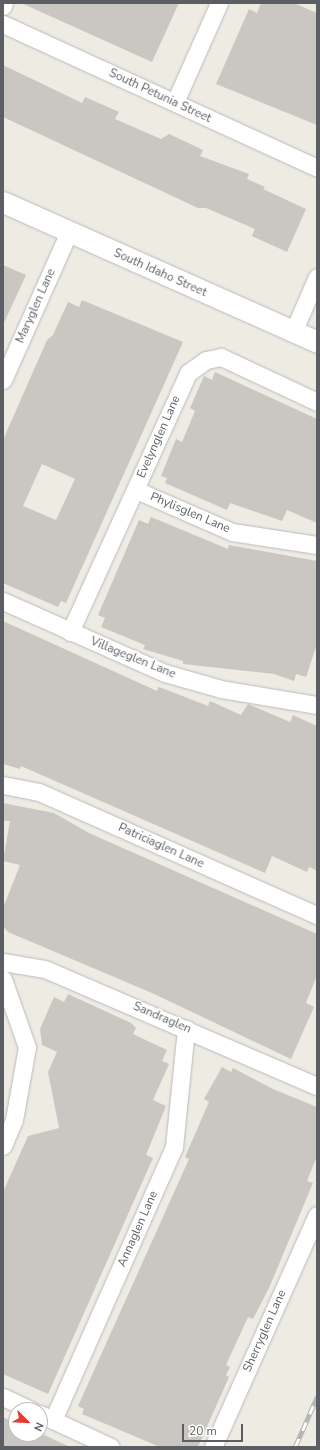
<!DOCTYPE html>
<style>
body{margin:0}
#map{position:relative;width:320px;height:1450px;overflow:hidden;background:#edebe2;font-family:"Nunito Sans",sans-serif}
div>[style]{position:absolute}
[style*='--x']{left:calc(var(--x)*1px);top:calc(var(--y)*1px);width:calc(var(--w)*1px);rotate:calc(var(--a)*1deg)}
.building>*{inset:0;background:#cac7c2}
.roads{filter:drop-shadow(0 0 1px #b8babf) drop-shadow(0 0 1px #b8babf)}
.minor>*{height:17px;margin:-8.5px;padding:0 8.5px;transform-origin:8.5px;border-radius:8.5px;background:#fff}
.tertiary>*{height:21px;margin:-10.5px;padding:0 10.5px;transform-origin:10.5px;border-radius:10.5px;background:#fff}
.rail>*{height:4.5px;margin-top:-2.25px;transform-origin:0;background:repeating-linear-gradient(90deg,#fff 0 9px,#b3b4b4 0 18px);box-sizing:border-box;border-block:1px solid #b3b4b4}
span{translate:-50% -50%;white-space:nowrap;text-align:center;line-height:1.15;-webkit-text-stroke:3.5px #fff;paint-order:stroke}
.street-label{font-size:12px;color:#5b5f63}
.frame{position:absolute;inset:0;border:4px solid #5b5f63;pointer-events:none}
.north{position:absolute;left:8px;top:1402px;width:40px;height:40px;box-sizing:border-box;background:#fff;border:1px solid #bdbfc1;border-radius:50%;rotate:114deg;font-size:11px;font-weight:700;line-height:16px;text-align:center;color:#5b5f63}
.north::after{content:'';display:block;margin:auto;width:14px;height:18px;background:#e7392f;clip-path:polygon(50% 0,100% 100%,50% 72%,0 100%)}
.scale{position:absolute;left:182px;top:1424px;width:61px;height:18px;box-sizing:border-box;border:2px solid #5b5f63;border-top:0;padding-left:5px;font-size:12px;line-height:14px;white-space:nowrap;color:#5b5f63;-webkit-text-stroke:3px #fff;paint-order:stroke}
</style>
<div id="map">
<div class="building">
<i style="clip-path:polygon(21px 3px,179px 3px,152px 62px)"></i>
<i style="clip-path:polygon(261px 3px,294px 3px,317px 13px,317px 125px,216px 84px,249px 9px,257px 13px)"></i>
<i style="clip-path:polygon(3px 65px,82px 103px,85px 97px,119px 112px,115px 119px,161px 139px,169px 134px,203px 150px,200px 156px,249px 174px,247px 179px,265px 187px,263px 189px,306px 209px,287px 252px,252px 236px,255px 229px,206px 208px,198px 208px,3px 117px)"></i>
<i style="clip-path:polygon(3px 265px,26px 275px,3px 325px)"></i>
<i style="clip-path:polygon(evenodd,82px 300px,183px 342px,66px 603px,61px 601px,58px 607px,3px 583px,3px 440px,47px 340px,53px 335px,68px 302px,79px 307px,82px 300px,42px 464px,75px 479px,56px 520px,23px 506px,42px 464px)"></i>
<i style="clip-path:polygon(215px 372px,317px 419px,317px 523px,287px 510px,282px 521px,230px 503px,227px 510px,165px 483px,167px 478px,161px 476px,176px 439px,182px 442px,195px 411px,190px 408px,204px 376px,212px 380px)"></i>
<i style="clip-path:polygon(151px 517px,228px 549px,229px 545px,317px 561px,317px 644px,306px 677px,296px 674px,294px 681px,274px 674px,183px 664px,183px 661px,143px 649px,145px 645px,101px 627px,105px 618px,98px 615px,139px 520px,148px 524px)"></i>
<i style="clip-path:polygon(3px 621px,157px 691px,158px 687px,167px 690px,208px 706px,210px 701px,241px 715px,248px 704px,290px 722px,293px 715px,317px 726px,317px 871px,309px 867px,307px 872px,272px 856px,265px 873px,21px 766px,20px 769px,3px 764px)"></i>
<i style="clip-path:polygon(3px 803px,54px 813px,89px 833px,317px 934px,317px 975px,306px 1003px,314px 1007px,291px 1059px,152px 993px,8px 932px,3px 926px,3px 908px,20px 865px,3px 861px,10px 821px,3px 821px)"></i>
<i style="clip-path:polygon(68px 994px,131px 1023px,136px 1028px,133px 1034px,167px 1050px,162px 1061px,169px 1064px,153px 1100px,166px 1106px,146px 1155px,153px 1158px,48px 1394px,3px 1374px,3px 1192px,28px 1136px,59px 1128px,48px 1072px,57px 1052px,42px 1045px,40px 1029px,54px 997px,64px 1002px)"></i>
<i style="clip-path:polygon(222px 1067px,231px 1072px,233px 1068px,273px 1089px,317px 1107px,317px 1156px,307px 1181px,313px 1183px,269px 1288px,253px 1319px,248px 1317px,226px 1365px,230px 1367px,226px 1375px,229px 1377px,198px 1447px,160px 1447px,82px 1414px,84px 1409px,78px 1406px,189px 1159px,185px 1157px,209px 1102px,204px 1099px)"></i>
<i style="clip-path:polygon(3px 1417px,16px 1423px,16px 1434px,40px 1433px,70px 1447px,3px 1447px)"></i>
</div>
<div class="roads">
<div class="minor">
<i style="--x:3;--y:6;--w:3;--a:-72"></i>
<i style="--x:3;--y:24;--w:345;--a:24.6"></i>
<i style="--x:175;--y:102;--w:108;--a:-66"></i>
<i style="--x:293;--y:332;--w:60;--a:-66.4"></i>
<i style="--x:3;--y:380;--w:162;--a:-66"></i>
<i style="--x:136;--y:490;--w:105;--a:23.6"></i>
<i style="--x:232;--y:532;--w:86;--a:8.7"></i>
<i style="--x:3;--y:601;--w:177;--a:24"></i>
<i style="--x:165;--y:673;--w:58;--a:15.9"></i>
<i style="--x:221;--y:689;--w:97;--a:9.5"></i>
<i style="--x:70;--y:632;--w:285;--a:-65.5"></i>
<i style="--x:188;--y:373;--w:22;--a:-36"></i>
<i style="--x:206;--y:360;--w:15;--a:-11"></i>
<i style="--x:221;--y:357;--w:106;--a:25.1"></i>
<i style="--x:3;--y:785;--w:37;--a:11"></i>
<i style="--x:39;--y:792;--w:304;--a:23.9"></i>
<i style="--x:3;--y:962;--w:43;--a:9.5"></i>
<i style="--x:45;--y:969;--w:296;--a:23.3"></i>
<i style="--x:3;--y:979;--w:72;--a:70.6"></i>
<i style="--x:27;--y:1047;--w:74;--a:100.1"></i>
<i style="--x:14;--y:1120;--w:28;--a:113"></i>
<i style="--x:3;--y:1397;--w:31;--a:25"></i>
<i style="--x:40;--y:1414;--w:78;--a:24.9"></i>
<i style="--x:53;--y:1420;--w:299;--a:-66.1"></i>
<i style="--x:174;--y:1147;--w:119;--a:-84.2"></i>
<i style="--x:213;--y:1447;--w:254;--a:-65.9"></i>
</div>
<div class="tertiary">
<i style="--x:3;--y:202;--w:344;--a:24"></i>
</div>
</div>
<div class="rail">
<i style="--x:295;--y:1447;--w:55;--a:-66.3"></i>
</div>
<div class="street-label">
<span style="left:160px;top:96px;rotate:25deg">South Petunia Street</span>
<span style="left:160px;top:273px;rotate:24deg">South Idaho Street</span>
<span style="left:36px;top:306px;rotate:-66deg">Maryglen Lane</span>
<span style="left:159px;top:437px;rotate:-66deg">Evelynglen Lane</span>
<span style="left:190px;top:513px;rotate:23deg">Phylisglen Lane</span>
<span style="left:133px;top:658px;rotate:22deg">Villageglen Lane</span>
<span style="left:161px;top:846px;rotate:24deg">Patriciaglen Lane</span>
<span style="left:162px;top:1018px;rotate:23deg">Sandraglen</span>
<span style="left:138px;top:1229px;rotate:-66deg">Annaglen Lane</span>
<span style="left:265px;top:1331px;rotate:-66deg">Sherryglen Lane</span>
</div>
<div class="frame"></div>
<div class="north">N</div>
<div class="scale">20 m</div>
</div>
